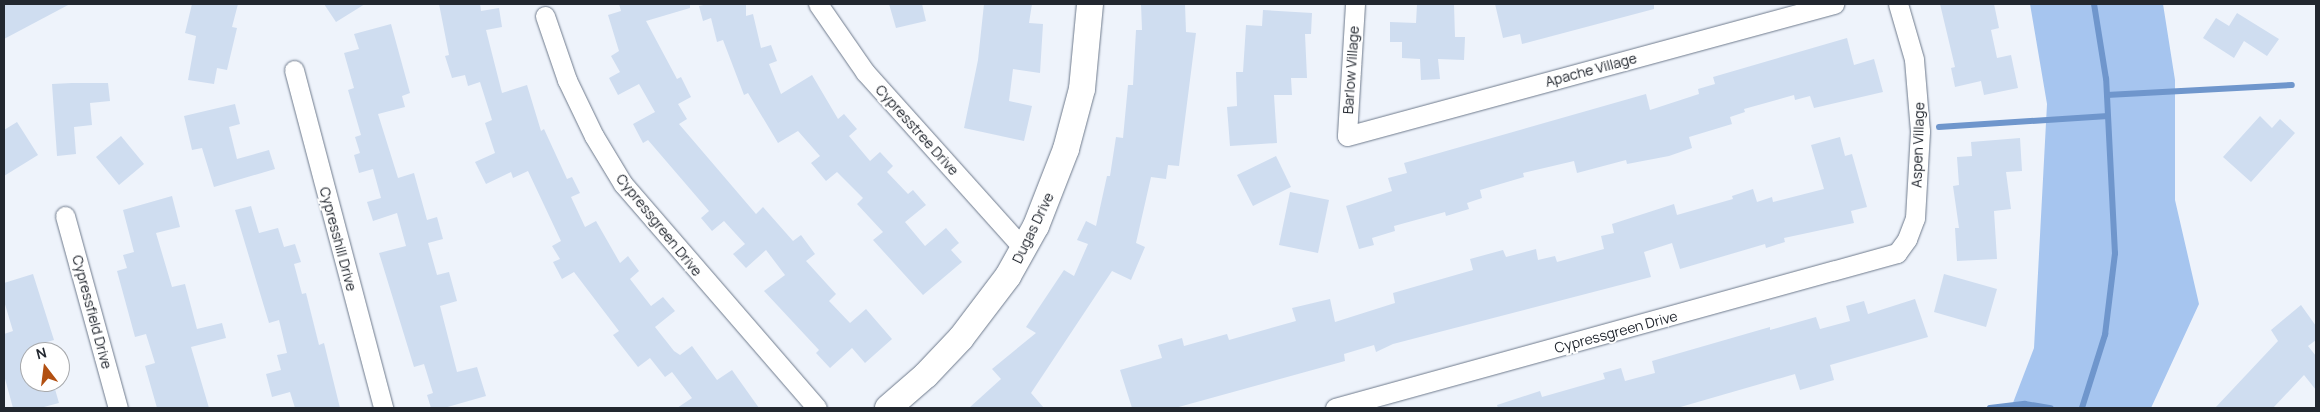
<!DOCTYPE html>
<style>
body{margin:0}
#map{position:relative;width:2320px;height:412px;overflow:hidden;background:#eef3fb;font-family:Manrope,sans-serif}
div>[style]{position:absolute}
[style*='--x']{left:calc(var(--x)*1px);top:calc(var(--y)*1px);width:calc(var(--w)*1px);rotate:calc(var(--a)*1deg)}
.green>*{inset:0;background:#a6c5ef}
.stream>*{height:5.5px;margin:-2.75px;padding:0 2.75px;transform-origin:2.75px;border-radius:2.75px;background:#6f96cc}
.building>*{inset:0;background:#cfddf0}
.roads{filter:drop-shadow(0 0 1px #6e7a8c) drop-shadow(0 0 1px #6e7a8c)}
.street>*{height:19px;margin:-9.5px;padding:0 9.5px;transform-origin:9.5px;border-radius:9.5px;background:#fff}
.secondary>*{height:26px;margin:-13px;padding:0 13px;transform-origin:13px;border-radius:13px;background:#fff}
span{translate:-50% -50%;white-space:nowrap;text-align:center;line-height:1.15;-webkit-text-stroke:4px #fff;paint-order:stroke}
.street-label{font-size:14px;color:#22272f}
.frame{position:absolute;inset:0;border:5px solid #22272f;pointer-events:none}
.north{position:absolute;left:20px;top:342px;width:50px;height:50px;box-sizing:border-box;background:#fff;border:1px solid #a7a9ac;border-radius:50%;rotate:345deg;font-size:14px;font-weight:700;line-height:20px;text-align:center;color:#22272f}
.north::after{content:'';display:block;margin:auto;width:18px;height:22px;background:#b25012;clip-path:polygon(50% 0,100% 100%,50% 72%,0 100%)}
</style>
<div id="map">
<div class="green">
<i style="clip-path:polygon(2030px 4px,2163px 4px,2175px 80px,2175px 200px,2199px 304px,2151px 408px,2011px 408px,2034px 348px,2047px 104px)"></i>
</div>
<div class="stream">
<i style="--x:2107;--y:95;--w:185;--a:-3.1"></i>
<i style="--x:1939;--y:127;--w:169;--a:-3.7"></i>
<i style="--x:1990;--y:408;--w:35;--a:-7"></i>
<i style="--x:2025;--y:404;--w:26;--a:9"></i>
<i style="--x:2082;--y:408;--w:77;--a:-72.5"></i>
<i style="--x:2105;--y:335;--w:82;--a:-83"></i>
<i style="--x:2115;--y:254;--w:175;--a:-92.9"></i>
<i style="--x:2106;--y:79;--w:76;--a:-99.1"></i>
</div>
<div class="building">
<i style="clip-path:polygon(4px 4px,70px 4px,4px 39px)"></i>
<i style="clip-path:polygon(192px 4px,238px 4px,232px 27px,237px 28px,227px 70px,217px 68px,214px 84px,188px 80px,196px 36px,185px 33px)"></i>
<i style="clip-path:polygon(324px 4px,365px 4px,336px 22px)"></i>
<i style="clip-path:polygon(439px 4px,480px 4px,481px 11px,499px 8px,502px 27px,486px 30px,502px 93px,527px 85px,541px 131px,544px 129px,567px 179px,572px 177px,580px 193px,571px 197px,585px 227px,596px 221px,620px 263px,628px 256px,639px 271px,630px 279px,651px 306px,663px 297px,675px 311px,655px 327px,674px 351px,680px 355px,692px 346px,717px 380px,732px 370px,759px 408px,677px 408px,692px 398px,672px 372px,665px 377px,650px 358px,638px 367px,613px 335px,619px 331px,574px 272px,562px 279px,553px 262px,560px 259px,552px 246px,561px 241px,528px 171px,513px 178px,511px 172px,486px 184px,475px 162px,495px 153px,485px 123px,492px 120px,480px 82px,468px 86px,465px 75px,452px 78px,445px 56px,449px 55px)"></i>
<i style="clip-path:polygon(619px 4px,690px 4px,690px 8px,646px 21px,677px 79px,681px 77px,691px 97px,678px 104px,687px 119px,679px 124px,756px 214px,763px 207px,793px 241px,801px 235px,815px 254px,806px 261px,836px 294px,829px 301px,850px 323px,866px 309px,892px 339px,865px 363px,852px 348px,830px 368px,816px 353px,819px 350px,764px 291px,785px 275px,766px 250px,746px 268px,733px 254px,745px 244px,724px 221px,712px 231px,701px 218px,709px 211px,648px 140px,643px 143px,633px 124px,655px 112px,639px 84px,618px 95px,609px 78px,620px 72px,611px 56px,619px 51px,608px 15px,621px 11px)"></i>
<i style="clip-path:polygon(708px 4px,746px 4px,746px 16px,753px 14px,761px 48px,771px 45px,777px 61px,769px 64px,781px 94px,812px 75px,838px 119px,844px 114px,857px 129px,849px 136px,870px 161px,880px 152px,893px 166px,887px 172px,908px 194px,913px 190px,926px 205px,905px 222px,925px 246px,946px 228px,959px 243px,951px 250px,962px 262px,923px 295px,873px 240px,883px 232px,857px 204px,863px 198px,837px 172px,826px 181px,811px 163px,820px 156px,798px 131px,778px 143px,748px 93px,744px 95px,723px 40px,717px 42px,711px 18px,703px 21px,699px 6px)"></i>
<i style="clip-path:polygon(889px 4px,922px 4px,926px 21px,896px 28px)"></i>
<i style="clip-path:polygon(984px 4px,1032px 4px,1029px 23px,1043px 24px,1040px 73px,1013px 69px,1009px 101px,1032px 106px,1024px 141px,964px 128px,978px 60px)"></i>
<i style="clip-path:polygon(1141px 4px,1185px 4px,1186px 32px,1196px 33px,1179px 166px,1168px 165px,1166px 179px,1151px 177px,1136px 243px,1145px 247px,1131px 280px,1112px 271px,1031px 393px,1044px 408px,969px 408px,1001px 379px,992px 369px,1036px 333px,1026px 327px,1064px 270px,1074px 276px,1088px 244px,1077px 240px,1086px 221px,1096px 226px,1107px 176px,1110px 176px,1116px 137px,1123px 138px,1128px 85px,1133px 85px,1136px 30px,1142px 30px)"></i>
<i style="clip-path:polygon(1417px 4px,1454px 4px,1455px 37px,1465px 37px,1464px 60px,1438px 59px,1440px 79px,1421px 80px,1420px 59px,1402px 58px,1402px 42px,1390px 42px,1390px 22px,1416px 23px)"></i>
<i style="clip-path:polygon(1495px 4px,1654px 4px,1654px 9px,1522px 44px,1520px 34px,1503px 38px)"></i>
<i style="clip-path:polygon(1940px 4px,1994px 4px,1999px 28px,1991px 30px,1997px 58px,2011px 55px,2018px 88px,1984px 95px,1981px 81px,1955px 87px,1951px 68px,1955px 67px)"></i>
<i style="clip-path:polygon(1263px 10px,1312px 13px,1311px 34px,1305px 34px,1307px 78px,1291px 78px,1292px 95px,1274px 95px,1277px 143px,1230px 146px,1227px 107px,1237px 106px,1236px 72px,1243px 72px,1246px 25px,1262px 26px)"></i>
<i style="clip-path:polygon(2237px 13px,2279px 39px,2267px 56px,2244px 41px,2234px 58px,2203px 38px,2216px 18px,2229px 26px)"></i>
<i style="clip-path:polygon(391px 24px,410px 93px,402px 96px,405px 107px,378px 114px,398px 178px,414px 173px,427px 220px,437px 217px,443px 239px,428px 243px,437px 275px,449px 272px,457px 301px,440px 306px,457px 372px,477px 367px,486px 396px,444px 408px,431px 408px,427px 395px,433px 393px,424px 364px,414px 367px,379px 253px,406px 246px,397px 213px,373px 221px,367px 202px,381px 198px,373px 169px,359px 173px,354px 155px,360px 153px,355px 137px,361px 135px,348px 90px,354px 88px,344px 53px,359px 49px,354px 34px)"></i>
<i style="clip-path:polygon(1847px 38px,1854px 65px,1874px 59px,1883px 92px,1814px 108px,1810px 96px,1795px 100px,1794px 95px,1744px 109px,1745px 112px,1730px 117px,1732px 124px,1689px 137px,1692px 148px,1669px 156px,1627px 164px,1626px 160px,1577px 173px,1574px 161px,1523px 173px,1524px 177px,1480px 190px,1482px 198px,1467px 203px,1469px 209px,1446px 216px,1445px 212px,1394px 226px,1395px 231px,1372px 238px,1374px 245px,1359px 249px,1346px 206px,1392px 191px,1388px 178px,1407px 173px,1404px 163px,1646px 94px,1650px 110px,1699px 94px,1698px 89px,1715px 84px,1713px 77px)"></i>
<i style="clip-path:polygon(72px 83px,108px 83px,110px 101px,90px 103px,92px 125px,74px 127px,76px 154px,57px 156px,52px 84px)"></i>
<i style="clip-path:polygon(235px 104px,240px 124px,229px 127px,237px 159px,269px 150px,275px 169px,214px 187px,202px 148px,192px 150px,184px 116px)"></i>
<i style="clip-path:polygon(2260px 116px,2272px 128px,2280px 119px,2295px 133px,2251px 182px,2223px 157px)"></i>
<i style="clip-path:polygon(17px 122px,38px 155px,4px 176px,4px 130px)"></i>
<i style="clip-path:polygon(121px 136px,144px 164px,119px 185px,96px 157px)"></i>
<i style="clip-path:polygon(1840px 137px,1845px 156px,1852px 154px,1867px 207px,1851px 211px,1854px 223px,1784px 238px,1785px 242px,1766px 248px,1765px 244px,1680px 269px,1672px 243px,1644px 252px,1651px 277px,1393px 344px,1376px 352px,1374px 345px,1344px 354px,1345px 361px,1175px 408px,1132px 408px,1120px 370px,1162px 358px,1158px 345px,1182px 338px,1184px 346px,1227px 334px,1229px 340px,1296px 321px,1292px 308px,1330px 299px,1335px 322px,1395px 303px,1393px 293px,1473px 270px,1470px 259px,1503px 250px,1506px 257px,1536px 249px,1538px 260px,1555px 256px,1557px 262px,1604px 249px,1601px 236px,1614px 233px,1612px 224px,1674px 204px,1677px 215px,1733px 199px,1732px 196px,1753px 189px,1757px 202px,1772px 197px,1773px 202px,1824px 189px,1811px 145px)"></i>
<i style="clip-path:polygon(2020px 138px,2022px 171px,2006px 172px,2011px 209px,1994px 211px,1997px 259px,1957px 261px,1955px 228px,1959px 228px,1953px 186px,1959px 185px,1957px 157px,1972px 156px,1971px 142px)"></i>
<i style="clip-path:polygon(1276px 156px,1291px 187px,1253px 206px,1237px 175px)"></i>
<i style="clip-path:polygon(1290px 192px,1329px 200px,1318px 253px,1279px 245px)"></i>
<i style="clip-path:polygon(172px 196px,180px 227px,156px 233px,172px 287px,185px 284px,197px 329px,222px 323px,226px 338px,191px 347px,209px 408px,157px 408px,145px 366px,155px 363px,146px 334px,135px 337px,117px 271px,127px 268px,123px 255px,134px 252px,123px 210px)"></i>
<i style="clip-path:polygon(251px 206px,259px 233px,278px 228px,284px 247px,295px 244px,301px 262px,294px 264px,302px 294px,306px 293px,319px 345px,324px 343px,340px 408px,295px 408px,290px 392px,272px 397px,266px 374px,281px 370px,277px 355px,287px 353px,279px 320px,269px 323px,235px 210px)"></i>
<i style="clip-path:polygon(33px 274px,54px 340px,30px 347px,30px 382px,53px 382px,59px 403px,40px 408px,13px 408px,4px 375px,4px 334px,13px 331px,4px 301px,4px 283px)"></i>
<i style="clip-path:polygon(1944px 274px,1997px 289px,1986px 327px,1934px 312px)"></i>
<i style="clip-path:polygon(1915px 299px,1928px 337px,1830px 365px,1834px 380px,1800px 390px,1795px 374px,1677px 408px,1498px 408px,1497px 405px,1540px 391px,1542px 397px,1605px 379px,1603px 373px,1621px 368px,1625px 381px,1655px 373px,1652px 361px,1770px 327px,1770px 330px,1816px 317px,1820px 329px,1850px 321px,1846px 306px,1864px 301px,1868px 314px)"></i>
<i style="clip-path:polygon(2301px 305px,2316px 326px,2316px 340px,2308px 346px,2316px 356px,2316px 390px,2304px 375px,2273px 408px,2215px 408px,2278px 341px,2271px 330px)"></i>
</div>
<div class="roads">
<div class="street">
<i style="--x:818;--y:4;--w:83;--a:55.3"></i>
<i style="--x:865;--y:72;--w:238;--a:48.1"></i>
<i style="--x:1355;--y:4;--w:132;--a:93.5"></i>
<i style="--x:1347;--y:136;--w:505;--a:-15.17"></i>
<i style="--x:545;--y:16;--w:68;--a:71"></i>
<i style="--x:567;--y:80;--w:62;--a:64.3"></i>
<i style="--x:594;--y:136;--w:56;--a:58.9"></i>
<i style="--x:623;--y:184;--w:296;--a:49.1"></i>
<i style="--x:294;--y:70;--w:350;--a:75.2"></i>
<i style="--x:65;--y:216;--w:199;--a:74.6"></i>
<i style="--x:1335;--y:408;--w:583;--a:-15.42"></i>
<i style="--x:1897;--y:253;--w:17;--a:-54"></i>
<i style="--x:1907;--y:239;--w:22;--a:-69"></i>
<i style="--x:1915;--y:218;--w:87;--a:-86.7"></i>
<i style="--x:1920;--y:131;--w:72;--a:-94.8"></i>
<i style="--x:1914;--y:59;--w:57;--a:-106.2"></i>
</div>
<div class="secondary">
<i style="--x:888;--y:408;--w:50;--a:-41"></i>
<i style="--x:926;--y:375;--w:51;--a:-46.6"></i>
<i style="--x:961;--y:338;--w:78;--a:-52.8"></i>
<i style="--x:1008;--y:276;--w:57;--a:-60.8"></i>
<i style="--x:1036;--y:226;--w:83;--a:-68.7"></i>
<i style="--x:1066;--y:149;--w:62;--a:-75.1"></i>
<i style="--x:1082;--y:89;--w:85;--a:-84.6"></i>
</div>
</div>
<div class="street-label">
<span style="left:1351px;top:70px;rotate:-86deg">Barlow Village</span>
<span style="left:1591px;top:70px;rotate:-15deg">Apache Village</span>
<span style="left:917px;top:130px;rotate:48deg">Cypresstree Drive</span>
<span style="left:1918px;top:145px;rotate:-88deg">Aspen Village</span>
<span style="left:659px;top:225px;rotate:51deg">Cypressgreen Drive</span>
<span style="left:1033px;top:228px;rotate:-64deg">Dugas Drive</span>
<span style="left:338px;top:239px;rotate:75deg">Cypresshill Drive</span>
<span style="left:92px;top:312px;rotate:75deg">Cypressfield Drive</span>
<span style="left:1616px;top:332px;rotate:-15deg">Cypressgreen Drive</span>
</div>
<div class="frame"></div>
<div class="north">N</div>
</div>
